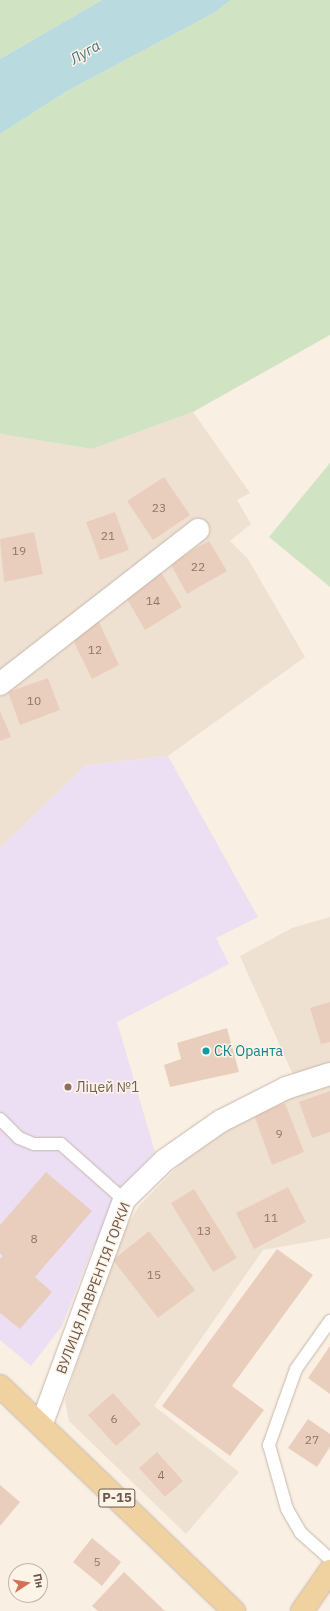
<!DOCTYPE html>
<meta charset="utf-8">
<style>
body{margin:0}
#map{position:relative;width:330px;height:1611px;overflow:hidden;background:#f9efe2;font-family:"IBM Plex Sans",sans-serif}
div>[style]{position:absolute}
[style*='--x']{left:calc(var(--x)*1px);top:calc(var(--y)*1px);width:calc(var(--w)*1px);rotate:calc(var(--a)*1deg)}
.residential>*{inset:0;background:#efe1d1}
.education>*{inset:0;background:#ecdff4}
.green>*{inset:0;background:#d0e4c3}
.water>*{inset:0;background:#b9dadf}
.building>*{inset:0;background:#eacebd}
.roads{filter:drop-shadow(0 0 1px #c7b7ab) drop-shadow(0 0 1px #c7b7ab)}
.service>*{height:12px;margin:-6px;padding:0 6px;transform-origin:6px;border-radius:6px;background:#fff}
.minor>*{height:22px;margin:-11px;padding:0 11px;transform-origin:11px;border-radius:11px;background:#fff}
.primary>*{height:22px;margin:-11px;padding:0 11px;transform-origin:11px;border-radius:11px;background:#f0d2a1}
.dots>*{width:11px;height:11px;translate:-50% -50%;box-sizing:border-box;border:2px solid #fcf4e7;border-radius:50%}
span{translate:-50% -50%;white-space:nowrap;text-align:center;line-height:1.15;-webkit-text-stroke:3px #fcf4e7;paint-order:stroke}
.number-label{font-size:12px;color:#8c7568}
.number-label span{-webkit-text-stroke-width:0}
.shield-label span{padding:1px 3px;background:#fcf4e7;border:1px solid;border-radius:3px;-webkit-text-stroke-width:0}
.shield-label{font-size:13px;color:#6d574c;font-weight:700}
.culture-label{font-size:14px;color:#0d838f}
.left{translate:0 -50%;text-align:left}
.education-label{font-size:14px;color:#785e54}
.street-label{font-size:14px;color:#6d574c}
.water-label{font-size:15px;color:#49757e;font-style:italic}
.north{position:absolute;left:8px;top:1563px;width:40px;height:40px;box-sizing:border-box;background:#fcf4e7;border:1px solid #c3b5a9;border-radius:50%;rotate:78deg;font-size:11px;font-weight:700;line-height:16px;text-align:center;color:#6d574c}
.north::after{content:'';display:block;margin:auto;width:14px;height:18px;background:#d47055;clip-path:polygon(50% 0,100% 100%,50% 72%,0 100%)}
</style>
<div id="map">
<div class="residential">
<i style="clip-path:polygon(193px 412px,250px 493px,237px 500px,251px 524px,230px 541px,248px 559px,305px 657px,168px 756px,86px 765px,0 848px,0 434px,92px 449px)"></i>
<i style="clip-path:polygon(330px 917px,330px 1238px,263px 1250px,154px 1406px,239px 1472px,186px 1534px,69px 1421px,65px 1400px,116px 1244px,139px 1206px,183px 1161px,228px 1126px,301px 1093px,240px 956px,292px 928px)"></i>
</div>
<div class="education">
<i style="clip-path:polygon(168px 756px,258px 917px,216px 938px,229px 964px,117px 1022px,155px 1152px,126px 1184px,92px 1250px,62px 1326px,31px 1366px,0 1340px,0 848px,86px 765px)"></i>
</div>
<div class="green">
<i style="clip-path:polygon(0 0,102px 0,0 59px)"></i>
<i style="clip-path:polygon(231px 0,330px 0,330px 335px,193px 412px,92px 449px,0 434px,0 134px,67px 91px,214px 13px)"></i>
<i style="clip-path:polygon(330px 463px,330px 587px,269px 537px)"></i>
</div>
<div class="water">
<i style="clip-path:polygon(102px 0,231px 0,214px 13px,67px 91px,0 134px,0 59px)"></i>
</div>
<div class="building">
<i style="clip-path:polygon(164px 477px,190px 515px,153px 540px,127px 501px)"></i>
<i style="clip-path:polygon(115px 512px,129px 550px,100px 560px,86px 522px)"></i>
<i style="clip-path:polygon(34px 532px,43px 574px,4px 582px,0 539px)"></i>
<i style="clip-path:polygon(209px 541px,227px 571px,187px 594px,170px 563px)"></i>
<i style="clip-path:polygon(161px 572px,182px 607px,145px 630px,124px 594px)"></i>
<i style="clip-path:polygon(98px 620px,119px 665px,92px 679px,70px 634px)"></i>
<i style="clip-path:polygon(48px 678px,60px 710px,20px 725px,8px 692px)"></i>
<i style="clip-path:polygon(0 711px,11px 737px,0 741px)"></i>
<i style="clip-path:polygon(330px 1002px,330px 1042px,321px 1044px,310px 1008px)"></i>
<i style="clip-path:polygon(227px 1028px,239px 1072px,170px 1087px,164px 1065px,181px 1059px,177px 1043px)"></i>
<i style="clip-path:polygon(330px 1091px,330px 1132px,312px 1138px,299px 1102px)"></i>
<i style="clip-path:polygon(285px 1103px,304px 1152px,272px 1165px,254px 1115px)"></i>
<i style="clip-path:polygon(46px 1172px,92px 1211px,35px 1277px,52px 1292px,20px 1329px,0 1313px,0 1259px,3px 1256px,0 1253px,0 1225px)"></i>
<i style="clip-path:polygon(288px 1187px,306px 1222px,254px 1249px,236px 1213px)"></i>
<i style="clip-path:polygon(194px 1189px,237px 1258px,213px 1272px,171px 1203px)"></i>
<i style="clip-path:polygon(149px 1231px,195px 1290px,158px 1318px,113px 1260px)"></i>
<i style="clip-path:polygon(277px 1249px,313px 1275px,232px 1386px,264px 1410px,230px 1456px,162px 1406px)"></i>
<i style="clip-path:polygon(330px 1346px,330px 1394px,308px 1378px)"></i>
<i style="clip-path:polygon(113px 1393px,141px 1424px,116px 1446px,88px 1415px)"></i>
<i style="clip-path:polygon(308px 1419px,330px 1434px,330px 1447px,317px 1467px,288px 1448px)"></i>
<i style="clip-path:polygon(157px 1452px,183px 1481px,165px 1497px,139px 1468px)"></i>
<i style="clip-path:polygon(0 1485px,20px 1502px,0 1526px)"></i>
<i style="clip-path:polygon(92px 1538px,121px 1562px,102px 1586px,73px 1562px)"></i>
<i style="clip-path:polygon(124px 1572px,165px 1611px,98px 1611px,92px 1606px)"></i>
</div>
<div class="roads">
<div class="service">
<i style="--x:0;--y:1119;--w:27;--a:45"></i>
<i style="--x:19;--y:1138;--w:16;--a:22"></i>
<i style="--x:34;--y:1144;--w:27;--a:0"></i>
<i style="--x:61;--y:1144;--w:84;--a:41.6"></i>
<i style="--x:330;--y:1321;--w:59;--a:125.3"></i>
<i style="--x:296;--y:1369;--w:81;--a:109.6"></i>
<i style="--x:269;--y:1445;--w:66;--a:74.3"></i>
<i style="--x:287;--y:1509;--w:28;--a:60"></i>
<i style="--x:301;--y:1533;--w:39;--a:42"></i>
</div>
<div class="minor">
<i style="--x:0;--y:684;--w:251;--a:-37.9"></i>
<i style="--x:42;--y:1423;--w:238;--a:-69.8"></i>
<i style="--x:124;--y:1200;--w:57;--a:-44.3"></i>
<i style="--x:165;--y:1160;--w:68;--a:-34.9"></i>
<i style="--x:221;--y:1121;--w:73;--a:-26.9"></i>
<i style="--x:286;--y:1088;--w:46;--a:-17.7"></i>
</div>
<div class="primary">
<i style="--x:0;--y:1386;--w:325;--a:43.9"></i>
<i style="--x:302;--y:1611;--w:49;--a:-55"></i>
</div>
</div>
<div class="dots">
<i style="left:206px;top:1051px;background:#0f9aa8"></i>
<i style="left:68px;top:1087px;background:#8d6e63"></i>
</div>
<div class="number-label">
<span style="left:159px;top:508px">23</span>
<span style="left:108px;top:536px">21</span>
<span style="left:19px;top:551px">19</span>
<span style="left:198px;top:567px">22</span>
<span style="left:153px;top:601px">14</span>
<span style="left:95px;top:650px">12</span>
<span style="left:34px;top:701px">10</span>
<span style="left:279px;top:1134px">9</span>
<span style="left:271px;top:1218px">11</span>
<span style="left:204px;top:1231px">13</span>
<span style="left:34px;top:1239px">8</span>
<span style="left:154px;top:1275px">15</span>
<span style="left:114px;top:1419px">6</span>
<span style="left:312px;top:1440px">27</span>
<span style="left:161px;top:1475px">4</span>
<span style="left:97px;top:1562px">5</span>
</div>
<div class="shield-label">
<span style="left:117px;top:1498px">Р-15</span>
</div>
<div class="culture-label">
<span class="left" style="left:214px;top:1051px">СК Оранта</span>
</div>
<div class="education-label">
<span class="left" style="left:76px;top:1087px">Ліцей №1</span>
</div>
<div class="street-label">
<span style="left:93px;top:1288px;rotate:-69deg">ВУЛИЦЯ ЛАВРЕНТІЯ ГОРКИ</span>
</div>
<div class="water-label">
<span style="left:85px;top:52px;rotate:-31deg">Луга</span>
</div>
<div class="north">Пн</div>
</div>
